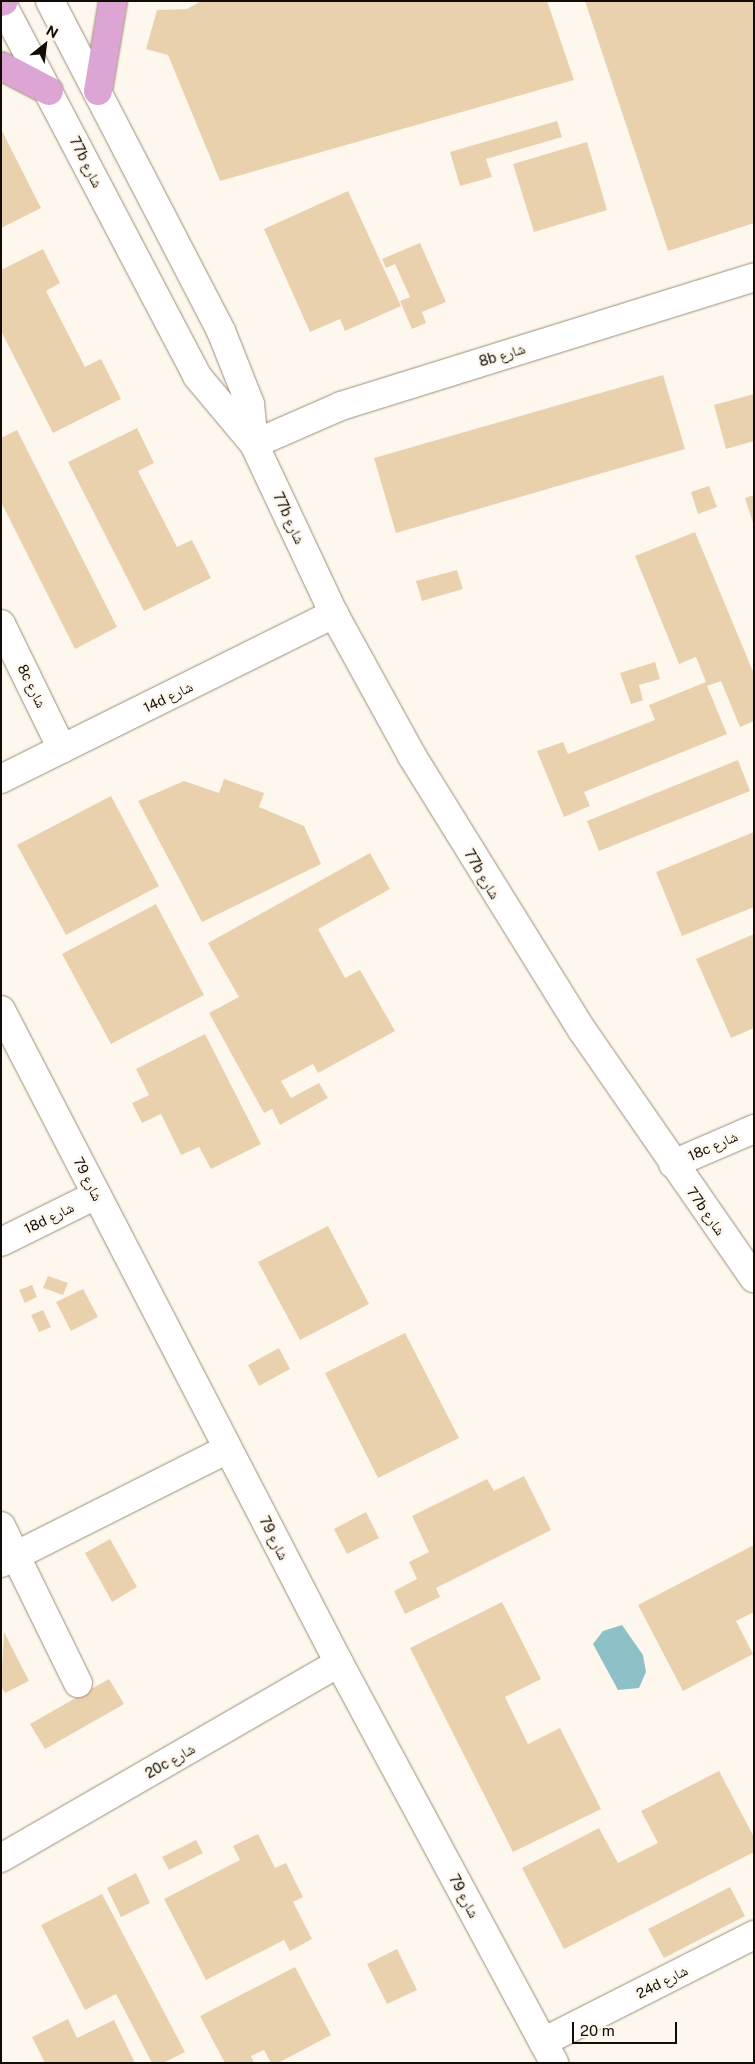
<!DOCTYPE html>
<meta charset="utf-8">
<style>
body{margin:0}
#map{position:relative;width:755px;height:2064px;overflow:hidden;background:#fef7ee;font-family:"Public Sans","Noto Naskh Arabic",sans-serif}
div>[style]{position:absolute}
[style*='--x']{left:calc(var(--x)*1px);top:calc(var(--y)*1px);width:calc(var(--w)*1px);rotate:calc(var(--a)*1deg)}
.water>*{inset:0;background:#8ec0c8}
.building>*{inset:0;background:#ead1ae}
.roads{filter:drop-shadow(0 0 1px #9d8d77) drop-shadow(0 0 1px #9d8d77)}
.minor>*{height:28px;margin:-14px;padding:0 14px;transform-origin:14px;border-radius:14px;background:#fff}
.major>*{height:28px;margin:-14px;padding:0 14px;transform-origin:14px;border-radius:14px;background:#dda5d4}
span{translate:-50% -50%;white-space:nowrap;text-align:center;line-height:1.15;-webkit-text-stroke:5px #fef7ee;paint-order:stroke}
.street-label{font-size:14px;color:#110c05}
.frame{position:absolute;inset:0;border:2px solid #110c05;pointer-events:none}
.north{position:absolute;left:20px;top:20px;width:50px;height:50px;-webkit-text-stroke:4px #fef7ee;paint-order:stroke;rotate:29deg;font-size:14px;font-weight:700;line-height:20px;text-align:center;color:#110c05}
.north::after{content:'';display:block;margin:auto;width:18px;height:22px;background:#110c05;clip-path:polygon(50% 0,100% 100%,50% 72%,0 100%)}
.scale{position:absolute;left:572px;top:2022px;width:105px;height:22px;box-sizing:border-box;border:2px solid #110c05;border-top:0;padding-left:6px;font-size:15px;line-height:18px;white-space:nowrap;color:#110c05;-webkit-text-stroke:4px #fef7ee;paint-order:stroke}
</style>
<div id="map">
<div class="water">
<i style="clip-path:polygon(622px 1625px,643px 1655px,646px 1672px,639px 1688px,618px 1690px,593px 1644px,603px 1631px)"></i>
</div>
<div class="building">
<i style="clip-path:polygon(201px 1px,547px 1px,574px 80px,220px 181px,168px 55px,146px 49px,157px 10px,187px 9px)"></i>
<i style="clip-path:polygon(585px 1px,754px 1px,754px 223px,668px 251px)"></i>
<i style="clip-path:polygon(557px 121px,562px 137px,486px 159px,492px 177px,460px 186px,450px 152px)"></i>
<i style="clip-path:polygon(1px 129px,41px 208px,1px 228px)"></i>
<i style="clip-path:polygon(587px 142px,607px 210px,534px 232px,513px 164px)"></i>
<i style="clip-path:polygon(348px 191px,401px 306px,345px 331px,340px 319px,310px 332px,264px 229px)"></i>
<i style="clip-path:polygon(420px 243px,446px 302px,422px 312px,426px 323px,412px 329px,400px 301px,410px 297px,395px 264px,386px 268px,382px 259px)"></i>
<i style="clip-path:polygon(43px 249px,60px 283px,46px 291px,85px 367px,101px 359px,121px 399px,53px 433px,1px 331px,1px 270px)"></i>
<i style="clip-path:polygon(663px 375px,685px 449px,396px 533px,374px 458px)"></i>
<i style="clip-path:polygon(754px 394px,754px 441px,726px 449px,714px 405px)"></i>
<i style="clip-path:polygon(137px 428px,154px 463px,138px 471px,177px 547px,192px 540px,211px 578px,144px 611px,68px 462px)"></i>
<i style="clip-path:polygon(17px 430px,117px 627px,75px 649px,1px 502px,1px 438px)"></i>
<i style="clip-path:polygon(709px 486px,717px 507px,698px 514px,691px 492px)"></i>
<i style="clip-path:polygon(754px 495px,754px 523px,753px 523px,745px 498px)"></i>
<i style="clip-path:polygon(695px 532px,754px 674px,754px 721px,740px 727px,721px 681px,707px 686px,727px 734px,584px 792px,590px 806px,564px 817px,537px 751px,563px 742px,568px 754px,655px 720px,649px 705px,706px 682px,696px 657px,679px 664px,635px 556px)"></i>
<i style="clip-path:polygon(457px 570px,463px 589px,422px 601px,416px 581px)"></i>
<i style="clip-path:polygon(655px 662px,660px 679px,639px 685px,643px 700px,631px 704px,620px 673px)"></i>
<i style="clip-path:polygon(738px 760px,750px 791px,599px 851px,587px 821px)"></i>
<i style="clip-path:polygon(224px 779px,264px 793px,259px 807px,304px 826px,321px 864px,202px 922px,138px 801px,184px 781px,219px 793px)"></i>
<i style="clip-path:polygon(111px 796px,159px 886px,66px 935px,17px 845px)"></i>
<i style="clip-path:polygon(754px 832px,754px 907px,682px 936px,656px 872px)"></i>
<i style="clip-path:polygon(370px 853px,390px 889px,318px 929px,345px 978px,360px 970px,395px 1031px,318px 1073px,313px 1064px,281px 1081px,291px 1098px,319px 1083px,328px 1098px,280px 1125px,272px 1109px,264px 1113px,209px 1013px,239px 997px,208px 943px)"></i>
<i style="clip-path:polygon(156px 904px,204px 995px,111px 1044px,62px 954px)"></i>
<i style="clip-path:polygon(754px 934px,754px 1028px,731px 1038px,696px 959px)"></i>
<i style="clip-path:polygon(205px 1034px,261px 1144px,211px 1169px,199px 1147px,181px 1155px,161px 1114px,142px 1123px,132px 1103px,149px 1095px,136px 1069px)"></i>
<i style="clip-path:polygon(328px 1226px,369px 1304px,300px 1340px,258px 1262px)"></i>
<i style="clip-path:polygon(48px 1276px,68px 1283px,63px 1295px,43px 1288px)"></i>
<i style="clip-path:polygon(32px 1285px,37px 1297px,25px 1303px,19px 1290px)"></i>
<i style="clip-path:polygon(83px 1289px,98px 1317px,71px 1331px,56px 1302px)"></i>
<i style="clip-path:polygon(43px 1310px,51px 1327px,39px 1332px,31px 1315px)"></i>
<i style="clip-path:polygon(405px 1333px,459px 1438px,378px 1478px,325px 1373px)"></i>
<i style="clip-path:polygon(279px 1348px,290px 1369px,259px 1386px,248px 1365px)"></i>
<i style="clip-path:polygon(524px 1476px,551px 1530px,436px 1588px,440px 1597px,405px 1614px,394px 1591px,417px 1579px,409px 1562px,429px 1552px,412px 1516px,487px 1479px,494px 1491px)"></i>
<i style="clip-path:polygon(366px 1512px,379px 1538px,347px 1554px,334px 1529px)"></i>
<i style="clip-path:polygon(110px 1539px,137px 1587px,112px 1602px,85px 1553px)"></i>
<i style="clip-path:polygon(754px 1545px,754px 1612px,736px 1621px,753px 1654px,683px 1691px,638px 1605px)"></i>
<i style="clip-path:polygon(502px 1602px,541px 1679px,505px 1697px,528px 1744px,560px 1728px,601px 1809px,513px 1852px,410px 1648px)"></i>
<i style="clip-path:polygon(4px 1632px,29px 1681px,5px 1693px,1px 1686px)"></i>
<i style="clip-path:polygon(109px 1679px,124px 1704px,45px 1749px,30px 1724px)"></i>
<i style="clip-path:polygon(719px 1771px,754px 1837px,754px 1852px,564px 1949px,522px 1868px,599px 1828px,618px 1863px,658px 1843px,641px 1811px)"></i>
<i style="clip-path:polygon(258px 1834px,275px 1868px,286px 1863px,303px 1897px,293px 1902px,312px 1939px,290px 1951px,284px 1940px,206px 1980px,164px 1899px,240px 1860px,233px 1846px)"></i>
<i style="clip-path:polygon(196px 1840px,203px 1853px,169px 1870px,162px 1857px)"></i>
<i style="clip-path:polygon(136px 1873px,150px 1903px,121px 1917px,107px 1888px)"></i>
<i style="clip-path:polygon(730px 1887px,745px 1916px,664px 1958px,648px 1929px)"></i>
<i style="clip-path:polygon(102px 1894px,185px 2052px,163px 2063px,152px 2063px,116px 1994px,85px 2010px,41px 1925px)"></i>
<i style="clip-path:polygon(397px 1949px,417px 1990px,387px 2004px,367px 1964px)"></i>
<i style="clip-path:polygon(295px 1967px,331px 2035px,278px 2063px,271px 2063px,264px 2050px,251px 2056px,254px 2063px,225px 2063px,200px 2016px)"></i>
<i style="clip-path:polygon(68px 2019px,77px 2038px,114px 2020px,135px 2063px,45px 2063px,32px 2037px)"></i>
</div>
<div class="roads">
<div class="minor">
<i style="--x:50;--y:1;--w:372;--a:62.6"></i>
<i style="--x:221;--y:331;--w:79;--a:68.3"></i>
<i style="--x:250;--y:404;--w:40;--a:84.3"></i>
<i style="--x:1;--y:2;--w:422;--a:62.3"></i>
<i style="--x:197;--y:376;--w:89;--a:50"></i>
<i style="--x:254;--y:444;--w:188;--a:64.8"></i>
<i style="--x:334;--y:614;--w:162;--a:61.2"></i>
<i style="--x:412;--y:756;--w:322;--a:58.2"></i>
<i style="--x:582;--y:1030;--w:302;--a:55.3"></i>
<i style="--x:254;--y:444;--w:95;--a:-23.6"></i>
<i style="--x:341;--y:406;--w:433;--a:-17.3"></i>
<i style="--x:1;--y:624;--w:139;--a:64"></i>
<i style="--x:1;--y:779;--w:372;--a:-26.4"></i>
<i style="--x:1;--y:1010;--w:735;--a:62.63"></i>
<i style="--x:339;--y:1663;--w:454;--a:61.7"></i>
<i style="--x:673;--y:1164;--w:88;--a:-23.4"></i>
<i style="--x:1;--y:1242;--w:106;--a:-26.3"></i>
<i style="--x:1;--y:1526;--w:175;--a:63.9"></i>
<i style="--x:1;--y:1563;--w:254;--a:-26.7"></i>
<i style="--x:1;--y:1858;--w:390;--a:-30"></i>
<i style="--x:543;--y:2042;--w:237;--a:-26.9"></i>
</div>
<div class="major">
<i style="--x:1;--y:2;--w:3;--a:-18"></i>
<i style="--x:1;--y:66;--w:54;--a:27.5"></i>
<i style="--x:98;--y:91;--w:91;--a:-80.5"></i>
</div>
</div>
<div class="street-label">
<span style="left:86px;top:162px;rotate:63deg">77b شارع</span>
<span style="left:502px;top:355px;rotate:-17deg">8b شارع</span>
<span style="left:289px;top:518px;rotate:65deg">77b شارع</span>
<span style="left:32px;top:686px;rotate:64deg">8c شارع</span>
<span style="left:168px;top:697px;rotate:-26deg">14d شارع</span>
<span style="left:482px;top:874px;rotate:59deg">77b شارع</span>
<span style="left:713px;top:1146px;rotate:-24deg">18c شارع</span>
<span style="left:88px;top:1179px;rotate:63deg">شارع 79</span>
<span style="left:706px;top:1211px;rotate:55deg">77b شارع</span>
<span style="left:49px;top:1218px;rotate:-26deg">18d شارع</span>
<span style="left:274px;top:1538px;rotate:63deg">شارع 79</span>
<span style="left:170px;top:1761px;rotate:-30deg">20c شارع</span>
<span style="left:464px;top:1896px;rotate:62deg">شارع 79</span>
<span style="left:662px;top:1982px;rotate:-27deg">24d شارع</span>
</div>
<div class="frame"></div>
<div class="north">N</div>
<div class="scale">20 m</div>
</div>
